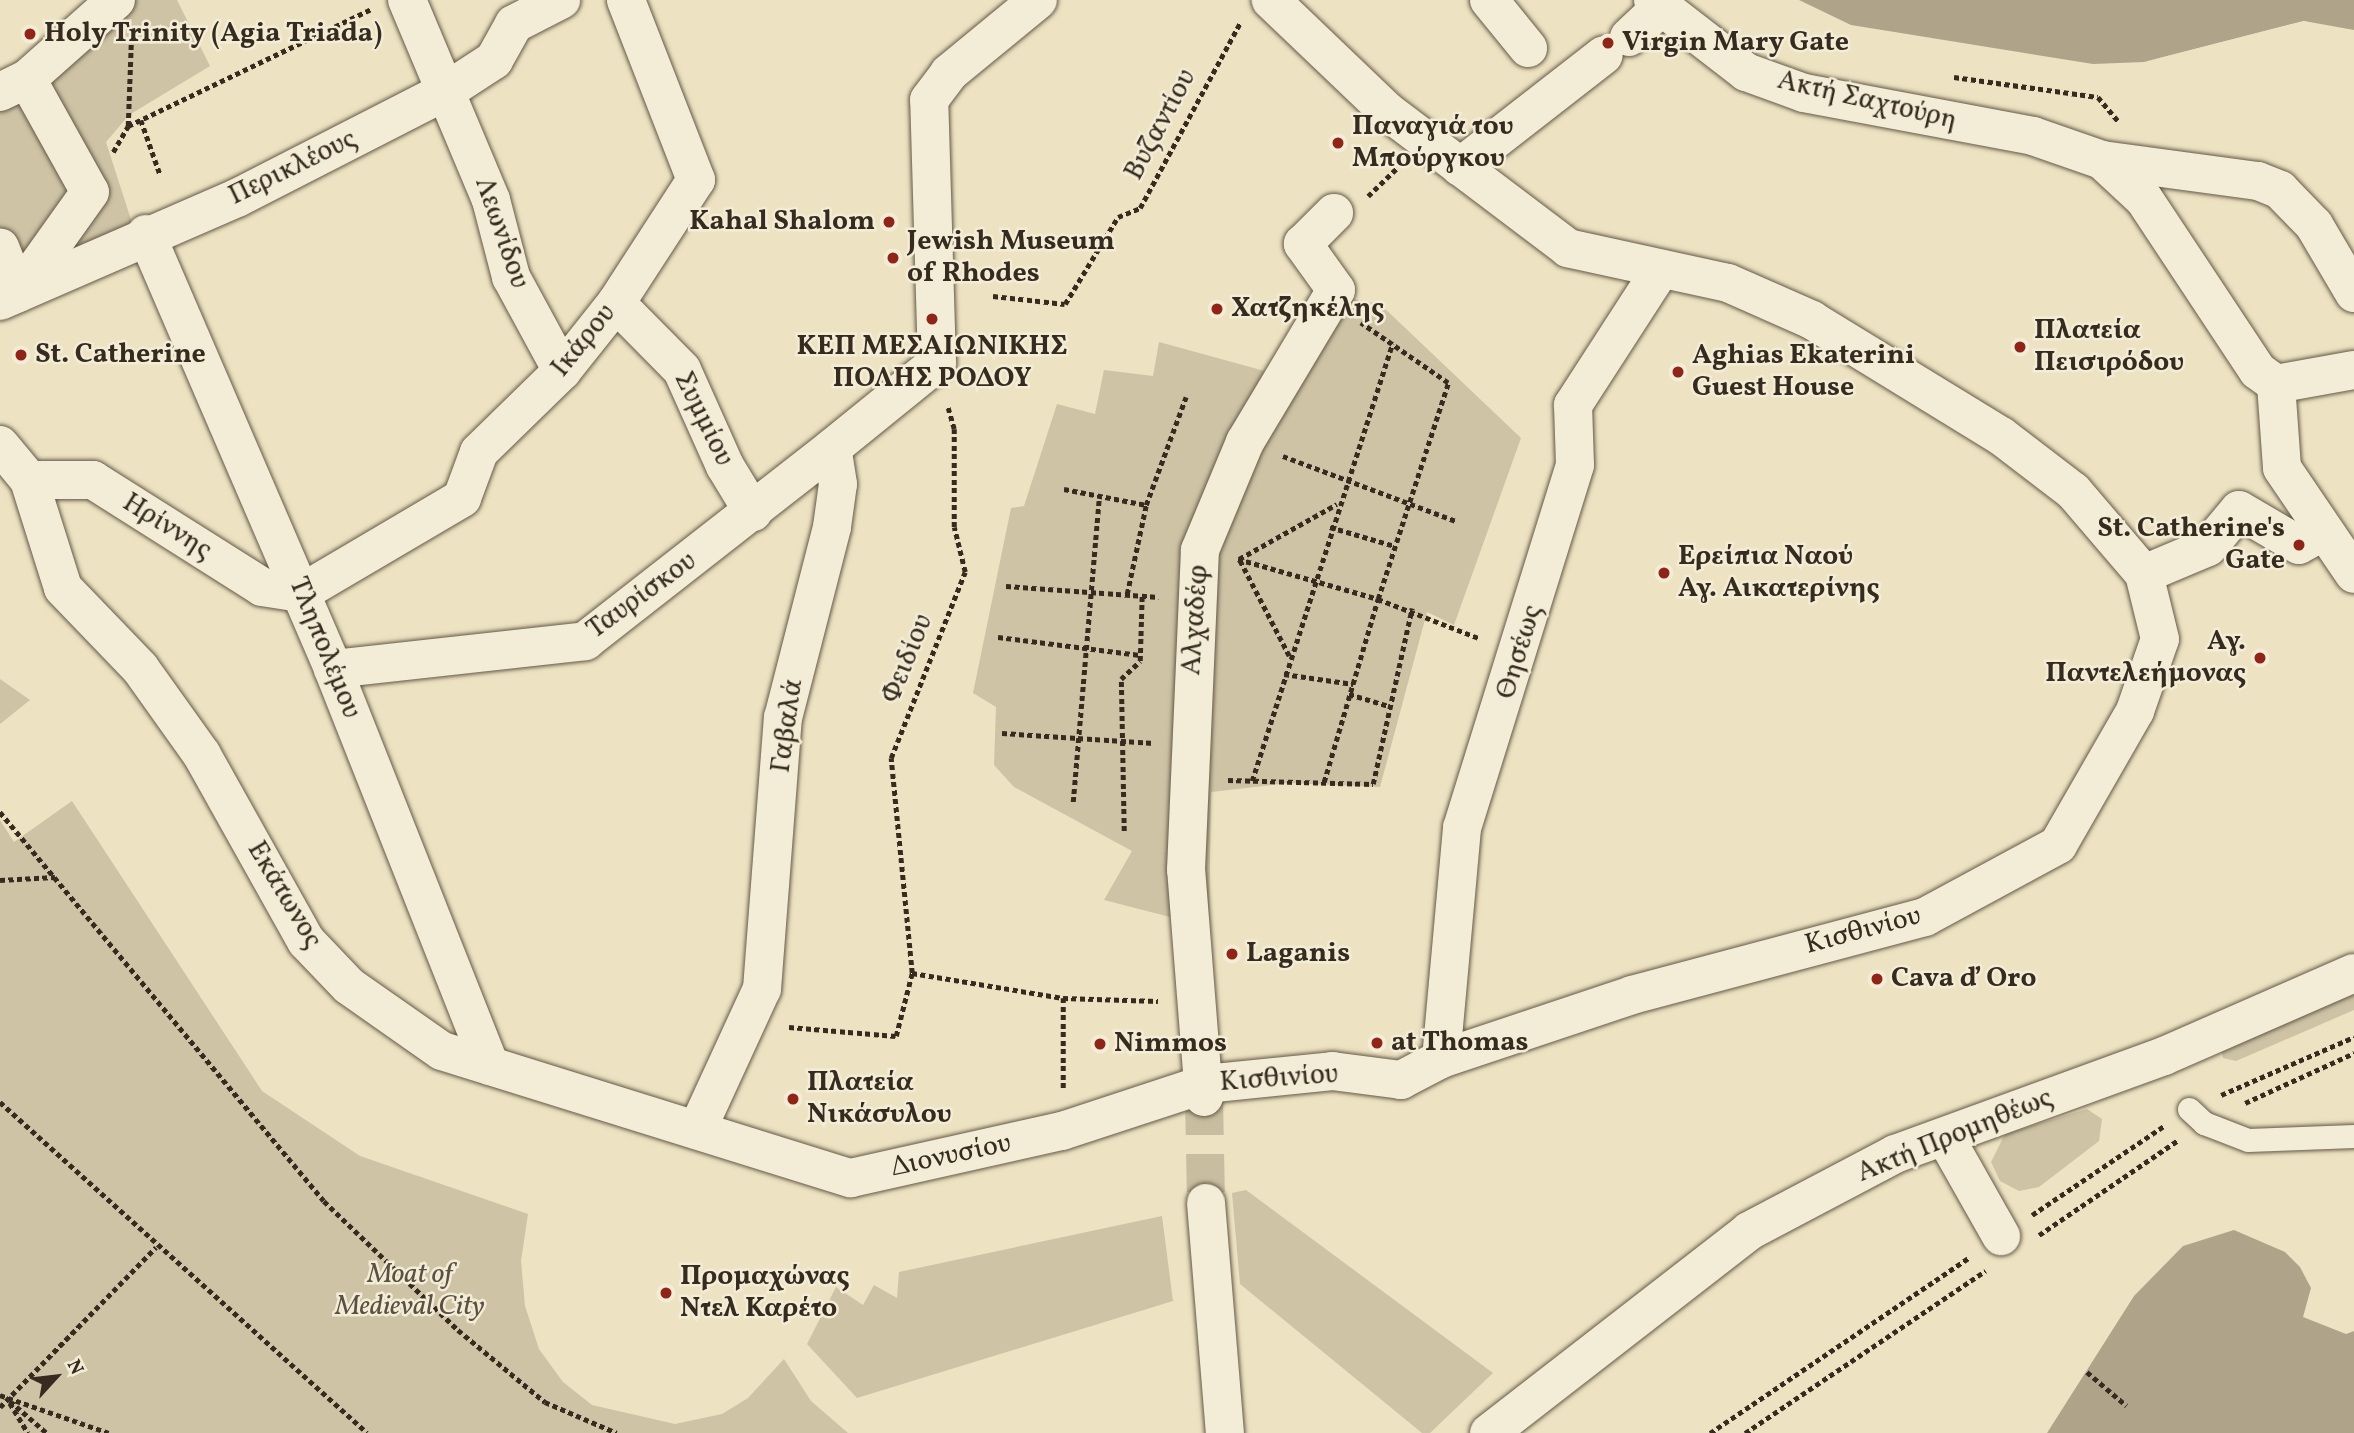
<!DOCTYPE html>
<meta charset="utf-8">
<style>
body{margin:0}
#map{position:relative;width:2354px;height:1433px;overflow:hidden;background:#ede2c1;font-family:Vollkorn,serif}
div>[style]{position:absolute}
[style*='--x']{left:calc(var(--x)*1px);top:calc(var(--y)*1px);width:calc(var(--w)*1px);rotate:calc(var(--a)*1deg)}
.green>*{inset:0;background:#cec3a5}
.water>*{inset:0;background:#afa48a}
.pier>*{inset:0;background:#ede2c1}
.street-tunnel>*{height:38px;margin-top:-19px;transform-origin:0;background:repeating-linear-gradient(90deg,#c8bda0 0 38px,transparent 0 57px)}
.path>*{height:4.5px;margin-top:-2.25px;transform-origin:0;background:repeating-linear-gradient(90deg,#362b1e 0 5px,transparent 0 8.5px)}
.roads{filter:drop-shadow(0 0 2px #645947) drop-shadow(0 0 2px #645947)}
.lane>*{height:23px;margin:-11.5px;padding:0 11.5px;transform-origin:11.5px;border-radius:11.5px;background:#f3ecd7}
.street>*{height:38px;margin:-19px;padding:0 19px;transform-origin:19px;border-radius:19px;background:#f3ecd7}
.secondary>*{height:38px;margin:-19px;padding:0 19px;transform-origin:19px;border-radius:19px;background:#f3ecd7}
.dots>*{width:19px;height:19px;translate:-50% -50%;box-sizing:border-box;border:4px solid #f3ecd7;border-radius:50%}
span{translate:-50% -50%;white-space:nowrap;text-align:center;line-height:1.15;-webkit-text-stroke:5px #f3ecd7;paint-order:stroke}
.poi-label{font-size:28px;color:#362b1e;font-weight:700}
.left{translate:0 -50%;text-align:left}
.right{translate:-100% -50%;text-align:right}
.street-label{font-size:28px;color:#362b1e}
.park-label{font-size:28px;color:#5c5140;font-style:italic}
.north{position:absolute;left:21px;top:1342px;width:70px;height:70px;-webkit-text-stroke:5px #f3ecd7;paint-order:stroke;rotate:63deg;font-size:19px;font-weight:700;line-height:28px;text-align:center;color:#362b1e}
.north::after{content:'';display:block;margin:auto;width:24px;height:32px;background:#362b1e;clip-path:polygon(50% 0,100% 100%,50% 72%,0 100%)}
</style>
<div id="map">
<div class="green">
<i style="clip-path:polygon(124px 0,177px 0,210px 66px,129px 115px,106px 142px,134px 229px,19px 275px,0 234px,0 100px)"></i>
<i style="clip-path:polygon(1320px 293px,1380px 304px,1521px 438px,1454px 625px,1427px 612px,1380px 787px,1289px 783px,1211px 792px,1209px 927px,1104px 900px,1132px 851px,1014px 787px,994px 765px,996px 707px,973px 693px,1011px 508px,1024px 506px,1057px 404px,1095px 414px,1104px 370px,1153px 376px,1159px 342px,1276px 374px)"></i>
<i style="clip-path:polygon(0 679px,30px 700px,0 724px)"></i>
<i style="clip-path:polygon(72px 801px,262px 1091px,360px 1156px,528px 1214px,521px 1261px,525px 1306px,539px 1349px,563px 1382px,592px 1405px,675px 1424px,722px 1414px,748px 1398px,784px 1359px,811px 1401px,848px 1433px,0 1433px,0 820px,14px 842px)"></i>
<i style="clip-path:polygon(2354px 991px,2354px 1010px,2236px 1061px,2223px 1058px,2222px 1052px)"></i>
<i style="clip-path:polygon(2087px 1109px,2102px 1119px,2099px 1141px,2039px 1187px,2019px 1191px,2000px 1181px,1991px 1162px,2005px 1134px)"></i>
<i style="clip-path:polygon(1246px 1190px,1493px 1373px,1430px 1433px,1422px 1433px,1240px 1284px,1232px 1193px)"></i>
<i style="clip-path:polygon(1162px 1216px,1173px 1301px,857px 1398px,807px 1344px,836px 1287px,863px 1305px,874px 1285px,897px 1298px,899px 1272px)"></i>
</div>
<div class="water">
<i style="clip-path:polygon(1799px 0,2354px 0,2354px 30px,2304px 21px,2144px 62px,2093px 64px,1851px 25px)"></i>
<i style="clip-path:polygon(2234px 1230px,2285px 1252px,2300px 1267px,2311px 1288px,2303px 1317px,2346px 1334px,2354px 1331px,2354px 1433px,2047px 1433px,2134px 1296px,2183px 1246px)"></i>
</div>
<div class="pier">
<i style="clip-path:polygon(2304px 21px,2354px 34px,2304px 25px,2144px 62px)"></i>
</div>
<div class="street-tunnel">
<i style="--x:1204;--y:1097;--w:106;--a:88.9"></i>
</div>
<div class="path">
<i style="--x:1954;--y:77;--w:145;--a:7.9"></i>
<i style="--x:2098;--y:97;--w:31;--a:50"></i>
<i style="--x:141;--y:120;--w:57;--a:70.6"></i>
<i style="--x:128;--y:126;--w:83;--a:-87.9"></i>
<i style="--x:113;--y:152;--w:30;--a:-60"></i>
<i style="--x:128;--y:126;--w:270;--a:-25.7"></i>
<i style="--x:1368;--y:196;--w:40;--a:-44"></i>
<i style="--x:993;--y:296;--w:72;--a:6.3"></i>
<i style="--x:1065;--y:304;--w:102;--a:-58.7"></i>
<i style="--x:1118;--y:217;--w:24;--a:-22"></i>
<i style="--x:1140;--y:208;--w:210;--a:-61.6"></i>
<i style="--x:1283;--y:456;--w:185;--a:20.6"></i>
<i style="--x:1064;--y:489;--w:84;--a:11"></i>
<i style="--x:1330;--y:527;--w:68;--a:16.3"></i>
<i style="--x:1238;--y:559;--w:146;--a:15.9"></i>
<i style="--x:1378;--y:599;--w:227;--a:-72"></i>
<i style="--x:1448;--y:383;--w:106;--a:-145.4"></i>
<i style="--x:1006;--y:586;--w:153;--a:4.1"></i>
<i style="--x:1127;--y:594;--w:91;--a:-77.9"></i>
<i style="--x:1146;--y:505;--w:115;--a:-69.7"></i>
<i style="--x:998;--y:637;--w:143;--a:7.2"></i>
<i style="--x:1289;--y:656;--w:109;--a:-117.3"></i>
<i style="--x:1239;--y:559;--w:112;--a:-29.3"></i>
<i style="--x:1284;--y:674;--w:70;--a:8.2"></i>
<i style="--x:1349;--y:694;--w:42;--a:16.7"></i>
<i style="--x:1002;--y:733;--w:152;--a:3.8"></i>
<i style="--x:1228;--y:780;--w:145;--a:1.6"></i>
<i style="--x:1373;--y:784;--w:180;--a:-77.5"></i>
<i style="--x:1252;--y:781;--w:459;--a:-72.2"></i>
<i style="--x:1324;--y:782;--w:191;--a:-73.6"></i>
<i style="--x:1378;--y:599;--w:110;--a:21.2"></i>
<i style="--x:1073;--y:802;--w:307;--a:-85.1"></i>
<i style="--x:0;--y:812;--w:506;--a:50.21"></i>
<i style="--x:324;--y:1201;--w:186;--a:43.9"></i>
<i style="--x:458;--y:1330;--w:113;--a:39.6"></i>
<i style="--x:545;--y:1402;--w:78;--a:23.3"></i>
<i style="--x:1124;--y:831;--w:152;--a:-91.1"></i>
<i style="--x:1121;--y:679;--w:26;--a:-43"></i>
<i style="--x:1140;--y:661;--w:66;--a:-88.3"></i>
<i style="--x:0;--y:880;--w:55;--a:-3.1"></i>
<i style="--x:912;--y:973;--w:153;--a:9.4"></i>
<i style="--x:1063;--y:998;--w:95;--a:1.8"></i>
<i style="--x:789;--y:1027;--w:107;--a:4.8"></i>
<i style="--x:896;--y:1036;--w:65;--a:-75.7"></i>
<i style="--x:912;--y:973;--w:216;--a:-95.6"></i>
<i style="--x:891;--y:758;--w:200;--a:-68.3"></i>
<i style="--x:965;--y:572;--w:46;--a:-103.7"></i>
<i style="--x:954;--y:527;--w:98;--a:-90"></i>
<i style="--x:954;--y:429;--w:25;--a:-106"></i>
<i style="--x:1063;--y:1088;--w:90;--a:-90"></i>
<i style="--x:2221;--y:1095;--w:145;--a:-23.6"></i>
<i style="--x:0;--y:1102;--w:494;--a:42"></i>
<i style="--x:2245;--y:1103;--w:120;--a:-24.6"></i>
<i style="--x:2032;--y:1215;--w:159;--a:-34"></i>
<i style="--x:2039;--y:1235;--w:167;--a:-34.3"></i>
<i style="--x:2087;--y:1372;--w:52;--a:40.4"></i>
<i style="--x:0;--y:1395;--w:115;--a:19.2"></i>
<i style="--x:10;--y:1401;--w:49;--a:40.9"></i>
<i style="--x:10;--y:1403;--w:35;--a:59"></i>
<i style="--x:0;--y:1407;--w:223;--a:-45.7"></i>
<i style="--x:1710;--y:1433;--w:314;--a:-34.1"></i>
<i style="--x:1745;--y:1433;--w:290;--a:-34"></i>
</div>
<div class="roads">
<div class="lane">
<i style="--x:2189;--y:1109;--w:21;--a:43"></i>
<i style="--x:2204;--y:1123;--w:47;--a:21.1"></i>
<i style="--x:2248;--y:1140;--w:106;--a:-2.2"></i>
</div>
<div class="street">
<i style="--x:407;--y:0;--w:217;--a:67.2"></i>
<i style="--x:491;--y:200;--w:80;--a:75.4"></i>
<i style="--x:511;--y:277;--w:107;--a:61.5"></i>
<i style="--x:1489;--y:0;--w:62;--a:50.9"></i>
<i style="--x:1629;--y:37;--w:42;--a:-43.1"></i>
<i style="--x:27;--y:79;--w:119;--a:-41.6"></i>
<i style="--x:0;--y:92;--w:30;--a:-26"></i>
<i style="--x:27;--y:79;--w:129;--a:60.9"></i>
<i style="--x:90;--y:192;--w:124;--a:125.5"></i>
<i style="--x:18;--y:293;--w:49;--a:-111.4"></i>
<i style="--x:1460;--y:167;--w:182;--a:-37.9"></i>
<i style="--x:146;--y:234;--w:473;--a:66.7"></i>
<i style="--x:333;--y:669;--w:427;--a:68.4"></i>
<i style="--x:0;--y:301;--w:258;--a:-23.5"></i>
<i style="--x:237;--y:198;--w:237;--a:-27.1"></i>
<i style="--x:448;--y:90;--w:55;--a:-33.1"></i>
<i style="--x:494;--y:60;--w:41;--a:-60.9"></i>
<i style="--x:514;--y:24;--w:53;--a:-27.1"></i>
<i style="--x:616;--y:303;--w:94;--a:45.4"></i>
<i style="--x:682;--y:370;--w:105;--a:65.9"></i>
<i style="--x:725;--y:466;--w:54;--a:58.7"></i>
<i style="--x:2276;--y:384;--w:84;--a:85.9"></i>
<i style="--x:2282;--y:468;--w:128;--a:55.8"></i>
<i style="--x:0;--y:445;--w:45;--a:50.4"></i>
<i style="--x:29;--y:480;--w:113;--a:72.5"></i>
<i style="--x:63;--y:588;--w:111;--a:46.1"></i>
<i style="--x:140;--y:668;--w:107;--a:54.5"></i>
<i style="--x:202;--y:755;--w:213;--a:60.8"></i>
<i style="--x:306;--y:941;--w:62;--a:46.3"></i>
<i style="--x:349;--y:986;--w:113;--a:35"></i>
<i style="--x:442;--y:1051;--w:428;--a:17.3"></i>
<i style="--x:851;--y:1178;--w:216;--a:-12.6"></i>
<i style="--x:1062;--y:1131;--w:151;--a:-18.2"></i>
<i style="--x:1205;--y:1084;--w:128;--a:-5.8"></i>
<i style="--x:1332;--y:1071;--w:70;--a:7.4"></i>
<i style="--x:1401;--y:1080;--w:45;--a:-27.7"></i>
<i style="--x:1441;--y:1059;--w:201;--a:-18.5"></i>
<i style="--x:1632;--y:995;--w:303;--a:-14.9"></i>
<i style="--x:1925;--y:917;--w:151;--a:-28.4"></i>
<i style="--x:2058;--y:845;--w:155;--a:-60.1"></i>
<i style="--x:2135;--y:711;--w:76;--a:-70.9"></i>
<i style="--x:2160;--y:639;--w:67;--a:-103.8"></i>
<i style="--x:2144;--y:574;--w:109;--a:-130.5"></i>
<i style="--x:2073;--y:491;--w:91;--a:-142.6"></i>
<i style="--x:2001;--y:436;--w:222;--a:-148.5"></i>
<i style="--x:1812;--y:320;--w:92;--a:-156.2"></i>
<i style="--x:1728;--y:283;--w:164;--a:-167.7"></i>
<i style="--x:1568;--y:248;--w:227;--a:-142.9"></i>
<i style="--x:1387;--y:111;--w:161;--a:-136.3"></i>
<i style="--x:29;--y:480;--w:64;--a:0"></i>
<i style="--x:93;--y:480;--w:200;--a:32.3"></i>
<i style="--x:262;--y:587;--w:39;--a:9"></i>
<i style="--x:2144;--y:574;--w:69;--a:-22.9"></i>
<i style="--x:2208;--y:547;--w:48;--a:-50"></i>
<i style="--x:2239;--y:510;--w:69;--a:30.3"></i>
<i style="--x:2299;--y:545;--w:25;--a:-29"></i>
<i style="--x:301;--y:593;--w:187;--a:-30.5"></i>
<i style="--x:462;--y:498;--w:49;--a:-69.7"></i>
<i style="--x:479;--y:452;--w:116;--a:-44.3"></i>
<i style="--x:562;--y:371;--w:87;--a:-51.5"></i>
<i style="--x:616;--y:303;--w:147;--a:-57"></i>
<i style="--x:696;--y:180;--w:193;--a:-111.3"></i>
<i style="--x:333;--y:669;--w:254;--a:-6.3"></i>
<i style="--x:585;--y:641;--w:313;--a:-38"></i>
<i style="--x:1441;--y:1059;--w:232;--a:-84.8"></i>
<i style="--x:1462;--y:828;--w:380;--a:-72.7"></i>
<i style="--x:1575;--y:465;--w:60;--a:-91.9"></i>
<i style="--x:1573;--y:405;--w:162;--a:-57.1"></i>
<i style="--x:1204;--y:1097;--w:228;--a:-94.5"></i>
<i style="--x:1186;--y:870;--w:320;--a:-87.5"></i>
<i style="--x:1200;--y:550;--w:117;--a:-67.4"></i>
<i style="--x:1245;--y:442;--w:177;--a:-59.1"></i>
<i style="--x:1336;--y:290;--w:57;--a:-125.7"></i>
<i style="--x:1303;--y:244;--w:44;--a:-45"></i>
<i style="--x:697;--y:1130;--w:155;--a:-65.3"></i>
<i style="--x:762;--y:989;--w:272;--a:-85.6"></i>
<i style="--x:783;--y:718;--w:197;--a:-75.6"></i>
<i style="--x:832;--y:527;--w:43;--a:-82.1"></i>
<i style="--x:838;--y:484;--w:36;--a:-99"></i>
<i style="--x:832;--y:448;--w:135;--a:-39"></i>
<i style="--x:937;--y:363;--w:263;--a:-91.7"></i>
<i style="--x:929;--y:100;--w:34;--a:-53"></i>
<i style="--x:949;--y:73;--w:115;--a:-39.4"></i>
<i style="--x:1206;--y:1203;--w:231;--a:85.3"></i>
</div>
<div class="secondary">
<i style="--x:1653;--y:0;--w:118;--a:37.7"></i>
<i style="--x:1746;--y:72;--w:62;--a:19.9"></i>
<i style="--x:1804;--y:93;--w:233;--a:10.6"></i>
<i style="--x:2033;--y:136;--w:73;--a:19.2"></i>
<i style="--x:2102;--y:160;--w:157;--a:7.7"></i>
<i style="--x:2258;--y:181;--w:24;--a:22"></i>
<i style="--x:2280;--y:190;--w:49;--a:45.8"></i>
<i style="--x:2314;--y:225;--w:79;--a:59.5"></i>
<i style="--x:2102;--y:160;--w:57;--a:42.9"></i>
<i style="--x:2144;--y:199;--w:206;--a:56.5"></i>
<i style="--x:2258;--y:371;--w:22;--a:36"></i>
<i style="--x:2276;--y:384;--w:79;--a:-10.2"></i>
<i style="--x:1945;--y:1137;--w:114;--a:60.5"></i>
<i style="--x:1489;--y:1433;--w:329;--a:-37.8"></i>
<i style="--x:1749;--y:1231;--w:165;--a:-27.8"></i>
<i style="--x:1895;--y:1154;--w:286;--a:-20"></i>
<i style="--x:2164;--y:1056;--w:207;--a:-23.6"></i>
</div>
</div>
<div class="dots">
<i style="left:30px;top:34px;background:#8f2418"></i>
<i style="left:1608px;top:43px;background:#8f2418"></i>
<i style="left:1338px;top:143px;background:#8f2418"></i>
<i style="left:889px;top:222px;background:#8f2418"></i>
<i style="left:893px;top:258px;background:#8f2418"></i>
<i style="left:1217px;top:309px;background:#8f2418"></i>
<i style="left:932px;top:319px;background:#8f2418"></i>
<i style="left:2020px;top:347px;background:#8f2418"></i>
<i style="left:21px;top:355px;background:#8f2418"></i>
<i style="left:1678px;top:372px;background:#8f2418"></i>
<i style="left:2299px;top:545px;background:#8f2418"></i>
<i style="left:1664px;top:573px;background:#8f2418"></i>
<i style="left:2260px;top:658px;background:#8f2418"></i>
<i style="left:1232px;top:954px;background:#8f2418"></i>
<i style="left:1877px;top:979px;background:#8f2418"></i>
<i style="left:1377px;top:1043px;background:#8f2418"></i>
<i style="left:1100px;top:1044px;background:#8f2418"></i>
<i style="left:793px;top:1099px;background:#8f2418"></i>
<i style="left:666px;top:1293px;background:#8f2418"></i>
</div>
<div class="poi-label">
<span class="left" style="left:44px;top:34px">Holy Trinity (Agia Triada)</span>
<span class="left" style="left:1622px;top:43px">Virgin Mary Gate</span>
<span class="left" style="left:1352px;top:143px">Παναγιά του<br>Μπούργκου</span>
<span class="right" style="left:875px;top:222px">Kahal Shalom</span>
<span class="left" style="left:907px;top:258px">Jewish Museum<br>of Rhodes</span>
<span class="left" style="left:1231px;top:309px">Χατζηκέλης</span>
<span class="left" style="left:2034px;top:347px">Πλατεία<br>Πεισιρόδου</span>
<span style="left:932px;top:363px">ΚΕΠ ΜΕΣΑΙΩΝΙΚΗΣ<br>ΠΟΛΗΣ ΡΟΔΟΥ</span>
<span class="left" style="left:35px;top:355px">St. Catherine</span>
<span class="left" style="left:1692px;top:372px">Aghias Ekaterini<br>Guest House</span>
<span class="right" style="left:2285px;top:545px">St. Catherine's<br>Gate</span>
<span class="left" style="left:1678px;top:573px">Ερείπια Ναού<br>Αγ. Αικατερίνης</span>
<span class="right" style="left:2246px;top:658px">Αγ.<br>Παντελεήμονας</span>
<span class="left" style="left:1246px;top:954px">Laganis</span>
<span class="left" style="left:1891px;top:979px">Cava ď Oro</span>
<span class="left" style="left:1391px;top:1043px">at Thomas</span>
<span class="left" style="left:1114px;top:1044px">Nimmos</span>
<span class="left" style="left:807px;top:1099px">Πλατεία<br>Νικάσυλου</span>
<span class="left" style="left:680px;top:1293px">Προμαχώνας<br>Ντελ Καρέτο</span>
</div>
<div class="street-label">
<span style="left:1867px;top:101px;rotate:13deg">Ακτή Σαχτούρη</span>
<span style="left:1161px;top:125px;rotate:-62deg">Βυζαντίου</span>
<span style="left:293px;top:168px;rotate:-26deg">Περικλέους</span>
<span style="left:501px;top:233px;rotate:71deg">Λεωνίδου</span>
<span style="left:584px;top:341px;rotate:-51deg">Ικάρου</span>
<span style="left:703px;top:419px;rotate:64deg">Συμμίου</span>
<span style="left:167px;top:527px;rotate:32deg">Ηρίννης</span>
<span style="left:642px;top:596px;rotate:-36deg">Ταυρίσκου</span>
<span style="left:1196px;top:620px;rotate:-86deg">Αλχαδέφ</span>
<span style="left:324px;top:648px;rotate:68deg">Τληπολέμου</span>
<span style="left:1520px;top:652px;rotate:-73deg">Θησέως</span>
<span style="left:908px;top:659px;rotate:-68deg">Φειδίου</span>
<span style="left:788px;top:726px;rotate:-82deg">Γαβαλά</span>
<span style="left:284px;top:895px;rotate:59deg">Εκάτωνος</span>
<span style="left:1863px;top:931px;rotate:-15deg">Κισθινίου</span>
<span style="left:1279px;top:1079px;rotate:-4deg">Κισθινίου</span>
<span style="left:1955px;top:1136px;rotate:-22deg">Ακτή Προμηθέως</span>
<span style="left:951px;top:1156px;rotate:-12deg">Διονυσίου</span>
</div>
<div class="park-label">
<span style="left:410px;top:1291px">Moat of<br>Medieval City</span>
</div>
<div class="north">N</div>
</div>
